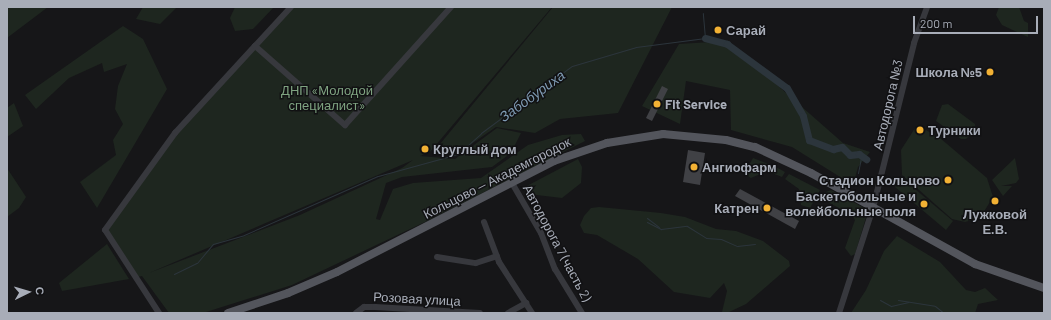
<!DOCTYPE html>
<meta charset="utf-8">
<style>
body{margin:0}
#map{position:relative;width:1051px;height:320px;overflow:hidden;background:#161618;font-family:Barlow,sans-serif}
div>[style]{position:absolute}
[style*='--x']{left:calc(var(--x)*1px);top:calc(var(--y)*1px);width:calc(var(--w)*1px);rotate:calc(var(--a)*1deg)}
.green>*{inset:0;background:#1e261f}
.stream>*{height:1px;margin:-0.5px;padding:0 0.5px;transform-origin:0.5px;border-radius:0.5px;background:#2c353c}
.river>*{height:7px;margin:-3.5px;padding:0 3.5px;transform-origin:3.5px;border-radius:3.5px;background:#2c353c}
.building>*{inset:0;background:#404145}
.minor>*{height:6px;margin:-3px;padding:0 3px;transform-origin:3px;border-radius:3px;background:#37383d}
.major>*{height:8px;margin:-4px;padding:0 4px;transform-origin:4px;border-radius:4px;background:#53555c}
.dots>*{width:11px;height:11px;translate:-50% -50%;box-sizing:border-box;border:2px solid #111113;border-radius:50%}
span{translate:-50% -50%;white-space:nowrap;text-align:center;line-height:1.15;-webkit-text-stroke:3px #111113;paint-order:stroke}
.poi-label{font-size:13px;color:#a8adb8;font-weight:700}
.left{translate:0 -50%;text-align:left}
.right{translate:-100% -50%;text-align:right}
.park-label{font-size:13px;color:#7fa381}
.street-label{font-size:13px;color:#a8adb8}
.water-label{font-size:14px;color:#7f9bb3;font-style:italic}
.frame{position:absolute;inset:0;border:8px solid #a8adb8;pointer-events:none}
.north{position:absolute;left:8px;top:272px;width:40px;height:40px;-webkit-text-stroke:3px #111113;paint-order:stroke;rotate:85deg;font-size:11px;font-weight:700;line-height:16px;text-align:center;color:#a8adb8}
.north::after{content:'';display:block;margin:auto;width:14px;height:18px;background:#a8adb8;clip-path:polygon(50% 0,100% 100%,50% 72%,0 100%)}
.scale{position:absolute;left:913px;top:16px;width:125px;height:18px;box-sizing:border-box;border:2px solid #a8adb8;border-top:0;padding-left:5px;font-size:12px;line-height:14px;white-space:nowrap;color:#a8adb8;-webkit-text-stroke:3px #111113;paint-order:stroke}
</style>
<div id="map">
<div class="green">
<i style="clip-path:polygon(7px 7px,48px 7px,7px 38px)"></i>
<i style="clip-path:polygon(143px 7px,177px 7px,160px 24px,136px 19px)"></i>
<i style="clip-path:polygon(235px 7px,274px 7px,253px 29px,235px 31px,230px 18px)"></i>
<i style="clip-path:polygon(evenodd,287px 7px,552px 7px,430px 152px,420px 156px,455px 159px,497px 128px,521px 133px,511px 153px,492px 167px,402px 177px,386px 183px,376px 219px,380px 220px,393px 189px,413px 183px,481px 178px,528px 145px,562px 135px,581px 134px,585px 141px,429px 220px,292px 285px,203px 313px,169px 313px,142px 276px,138px 277px,106px 228px,149px 166px,287px 7px,413px 160px,402px 168px,300px 215px,149px 273px,413px 160px)"></i>
<i style="clip-path:polygon(553px 7px,672px 7px,618px 113px,560px 119px,535px 133px,496px 127px,457px 154px,440px 144px)"></i>
<i style="clip-path:polygon(999px 7px,1019px 7px,1024px 21px,1028px 23px,1028px 37px,1002px 25px,996px 15px)"></i>
<i style="clip-path:polygon(123px 26px,143px 39px,167px 89px,97px 208px,80px 182px,116px 155px,113px 140px,123px 124px,115px 109px,118px 86px,127px 64px,104px 72px,102px 63px,69px 78px,36px 109px,25px 95px)"></i>
<i style="clip-path:polygon(727px 41px,843px 143px,870px 152px,858px 167px,853px 185px,792px 147px,731px 130px,730px 90px,686px 81px,680px 124px,642px 106px,679px 44px)"></i>
<i style="clip-path:polygon(14px 103px,23px 126px,7px 137px,7px 108px)"></i>
<i style="clip-path:polygon(948px 104px,975px 124px,975px 130px,966px 139px,961px 139px,936px 121px,942px 105px)"></i>
<i style="clip-path:polygon(917px 125px,940px 138px,987px 178px,993px 197px,980px 218px,965px 222px,952px 219px,902px 175px,901px 150px)"></i>
<i style="clip-path:polygon(753px 158px,774px 166px,785px 172px,782px 177px,767px 171px,751px 178px,744px 174px)"></i>
<i style="clip-path:polygon(1015px 158px,1019px 179px,1016px 183px,1001px 186px,1012px 186px,1003px 196px,992px 180px)"></i>
<i style="clip-path:polygon(578px 159px,582px 167px,581px 183px,562px 198px,528px 194px,523px 188px)"></i>
<i style="clip-path:polygon(7px 168px,26px 197px,19px 208px,7px 217px)"></i>
<i style="clip-path:polygon(789px 174px,820px 190px,810px 208px,801px 205px,799px 189px,785px 179px)"></i>
<i style="clip-path:polygon(903px 179px,953px 221px,946px 230px,895px 187px)"></i>
<i style="clip-path:polygon(831px 190px,864px 208px,867px 214px,855px 254px,851px 256px,845px 248px,855px 220px,852px 215px,822px 199px,826px 192px)"></i>
<i style="clip-path:polygon(599px 207px,661px 213px,685px 217px,716px 229px,736px 231px,763px 241px,789px 261px,790px 266px,746px 304px,727px 313px,722px 312px,727px 291px,724px 283px,710px 298px,674px 292px,638px 259px,597px 235px,584px 233px,580px 225px,584px 216px,591px 208px)"></i>
<i style="clip-path:polygon(897px 236px,940px 262px,966px 290px,975px 292px,985px 288px,998px 300px,978px 304px,975px 313px,851px 313px,866px 290px,884px 251px)"></i>
<i style="clip-path:polygon(107px 244px,129px 279px,62px 291px,59px 283px)"></i>
</div>
<div class="stream">
<i style="--x:858;--y:173;--w:15;--a:-79"></i>
<i style="--x:647;--y:218;--w:15;--a:37"></i>
<i style="--x:647;--y:222;--w:16;--a:27"></i>
<i style="--x:661;--y:229;--w:26;--a:-7"></i>
<i style="--x:687;--y:226;--w:22;--a:32"></i>
<i style="--x:706;--y:238;--w:15;--a:4"></i>
<i style="--x:721;--y:239;--w:17;--a:24"></i>
<i style="--x:737;--y:246;--w:18;--a:-6"></i>
<i style="--x:174;--y:274;--w:25;--a:-26"></i>
<i style="--x:197;--y:263;--w:25;--a:-50"></i>
<i style="--x:213;--y:244;--w:32;--a:-16"></i>
<i style="--x:244;--y:235;--w:146;--a:-23.8"></i>
<i style="--x:378;--y:176;--w:83;--a:-15.4"></i>
<i style="--x:458;--y:154;--w:31;--a:-42"></i>
<i style="--x:481;--y:133;--w:113;--a:-36.4"></i>
<i style="--x:572;--y:66;--w:67;--a:-16.5"></i>
<i style="--x:636;--y:47;--w:70;--a:-7.4"></i>
<i style="--x:705;--y:38;--w:25;--a:-95"></i>
<i style="--x:880;--y:300;--w:13;--a:29"></i>
<i style="--x:891;--y:306;--w:18;--a:-13"></i>
<i style="--x:898;--y:300;--w:37;--a:9"></i>
<i style="--x:935;--y:306;--w:11;--a:38"></i>
</div>
<div class="river">
<i style="--x:705;--y:38;--w:23;--a:15"></i>
<i style="--x:727;--y:44;--w:74;--a:36.3"></i>
<i style="--x:787;--y:88;--w:32;--a:60"></i>
<i style="--x:803;--y:116;--w:25;--a:76"></i>
<i style="--x:809;--y:140;--w:26;--a:21"></i>
<i style="--x:833;--y:149;--w:9;--a:-13"></i>
<i style="--x:842;--y:147;--w:11;--a:45"></i>
<i style="--x:850;--y:155;--w:9;--a:-6"></i>
<i style="--x:859;--y:154;--w:9;--a:36"></i>
</div>
<div class="building">
<i style="clip-path:polygon(662px 86px,668px 89px,652px 121px,646px 118px)"></i>
<i style="clip-path:polygon(688px 150px,705px 153px,700px 185px,683px 182px)"></i>
<i style="clip-path:polygon(740px 189px,799px 221px,795px 229px,735px 196px)"></i>
</div>
<div class="minor">
<i style="--x:255;--y:46;--w:53;--a:-47.3"></i>
<i style="--x:512;--y:183;--w:58;--a:59.9"></i>
<i style="--x:541;--y:233;--w:39;--a:69"></i>
<i style="--x:555;--y:269;--w:52;--a:58.5"></i>
<i style="--x:484;--y:222;--w:43;--a:69.4"></i>
<i style="--x:499;--y:262;--w:61;--a:57.1"></i>
<i style="--x:437;--y:257;--w:39;--a:9"></i>
<i style="--x:476;--y:263;--w:22;--a:-18"></i>
<i style="--x:159;--y:313;--w:99;--a:-123"></i>
<i style="--x:105;--y:230;--w:120;--a:-54.2"></i>
<i style="--x:175;--y:133;--w:118;--a:-47.4"></i>
<i style="--x:255;--y:46;--w:120;--a:41.3"></i>
<i style="--x:345;--y:125;--w:159;--a:-48.1"></i>
<i style="--x:356;--y:313;--w:10;--a:-37"></i>
<i style="--x:364;--y:307;--w:11;--a:0"></i>
<i style="--x:375;--y:307;--w:105;--a:3.3"></i>
<i style="--x:508;--y:313;--w:21;--a:-29"></i>
<i style="--x:839;--y:313;--w:110;--a:-72.1"></i>
<i style="--x:873;--y:208;--w:170;--a:-76"></i>
<i style="--x:914;--y:43;--w:38;--a:-70"></i>
</div>
<div class="major">
<i style="--x:228;--y:313;--w:63;--a:-18.4"></i>
<i style="--x:288;--y:293;--w:53;--a:-23.2"></i>
<i style="--x:337;--y:272;--w:244;--a:-27.1"></i>
<i style="--x:554;--y:161;--w:56;--a:-18.8"></i>
<i style="--x:607;--y:143;--w:57;--a:-9.1"></i>
<i style="--x:663;--y:134;--w:63;--a:5.4"></i>
<i style="--x:726;--y:140;--w:30;--a:14"></i>
<i style="--x:755;--y:147;--w:62;--a:24.9"></i>
<i style="--x:811;--y:173;--w:188;--a:29"></i>
<i style="--x:975;--y:264;--w:73;--a:19.2"></i>
</div>
<div class="dots">
<i style="left:718px;top:30px;background:#f2b134"></i>
<i style="left:990px;top:72px;background:#f2b134"></i>
<i style="left:657px;top:104px;background:#f2b134"></i>
<i style="left:920px;top:130px;background:#f2b134"></i>
<i style="left:425px;top:149px;background:#f2b134"></i>
<i style="left:694px;top:167px;background:#f2b134"></i>
<i style="left:948px;top:180px;background:#f2b134"></i>
<i style="left:995px;top:201px;background:#f2b134"></i>
<i style="left:924px;top:204px;background:#f2b134"></i>
<i style="left:767px;top:208px;background:#f2b134"></i>
</div>
<div class="poi-label">
<span class="left" style="left:726px;top:30px">Сарай</span>
<span class="right" style="left:982px;top:72px">Школа №5</span>
<span class="left" style="left:665px;top:104px">Fit Service</span>
<span class="left" style="left:928px;top:130px">Турники</span>
<span class="left" style="left:433px;top:149px">Круглый дом</span>
<span class="left" style="left:702px;top:167px">Ангиофарм</span>
<span class="right" style="left:940px;top:180px">Стадион Кольцово</span>
<span class="right" style="left:916px;top:204px">Баскетобольные и<br>волейбольные поля</span>
<span class="right" style="left:759px;top:208px">Катрен</span>
<span style="left:995px;top:222px">Лужковой<br>Е.В.</span>
</div>
<div class="park-label">
<span style="left:327px;top:98px">ДНП «Молодой<br>специалист»</span>
</div>
<div class="street-label">
<span style="left:888px;top:105px;rotate:-77deg">Автодорога №3</span>
<span style="left:497px;top:178px;rotate:-27deg">Кольцово — Академгородок</span>
<span style="left:557px;top:243px;rotate:62deg">Автодорога 7 (часть 2)</span>
<span style="left:417px;top:299px;rotate:3deg">Розовая улица</span>
</div>
<div class="water-label">
<span style="left:532px;top:96px;rotate:-36deg">Забобуриха</span>
</div>
<div class="frame"></div>
<div class="north">С</div>
<div class="scale">200 m</div>
</div>
